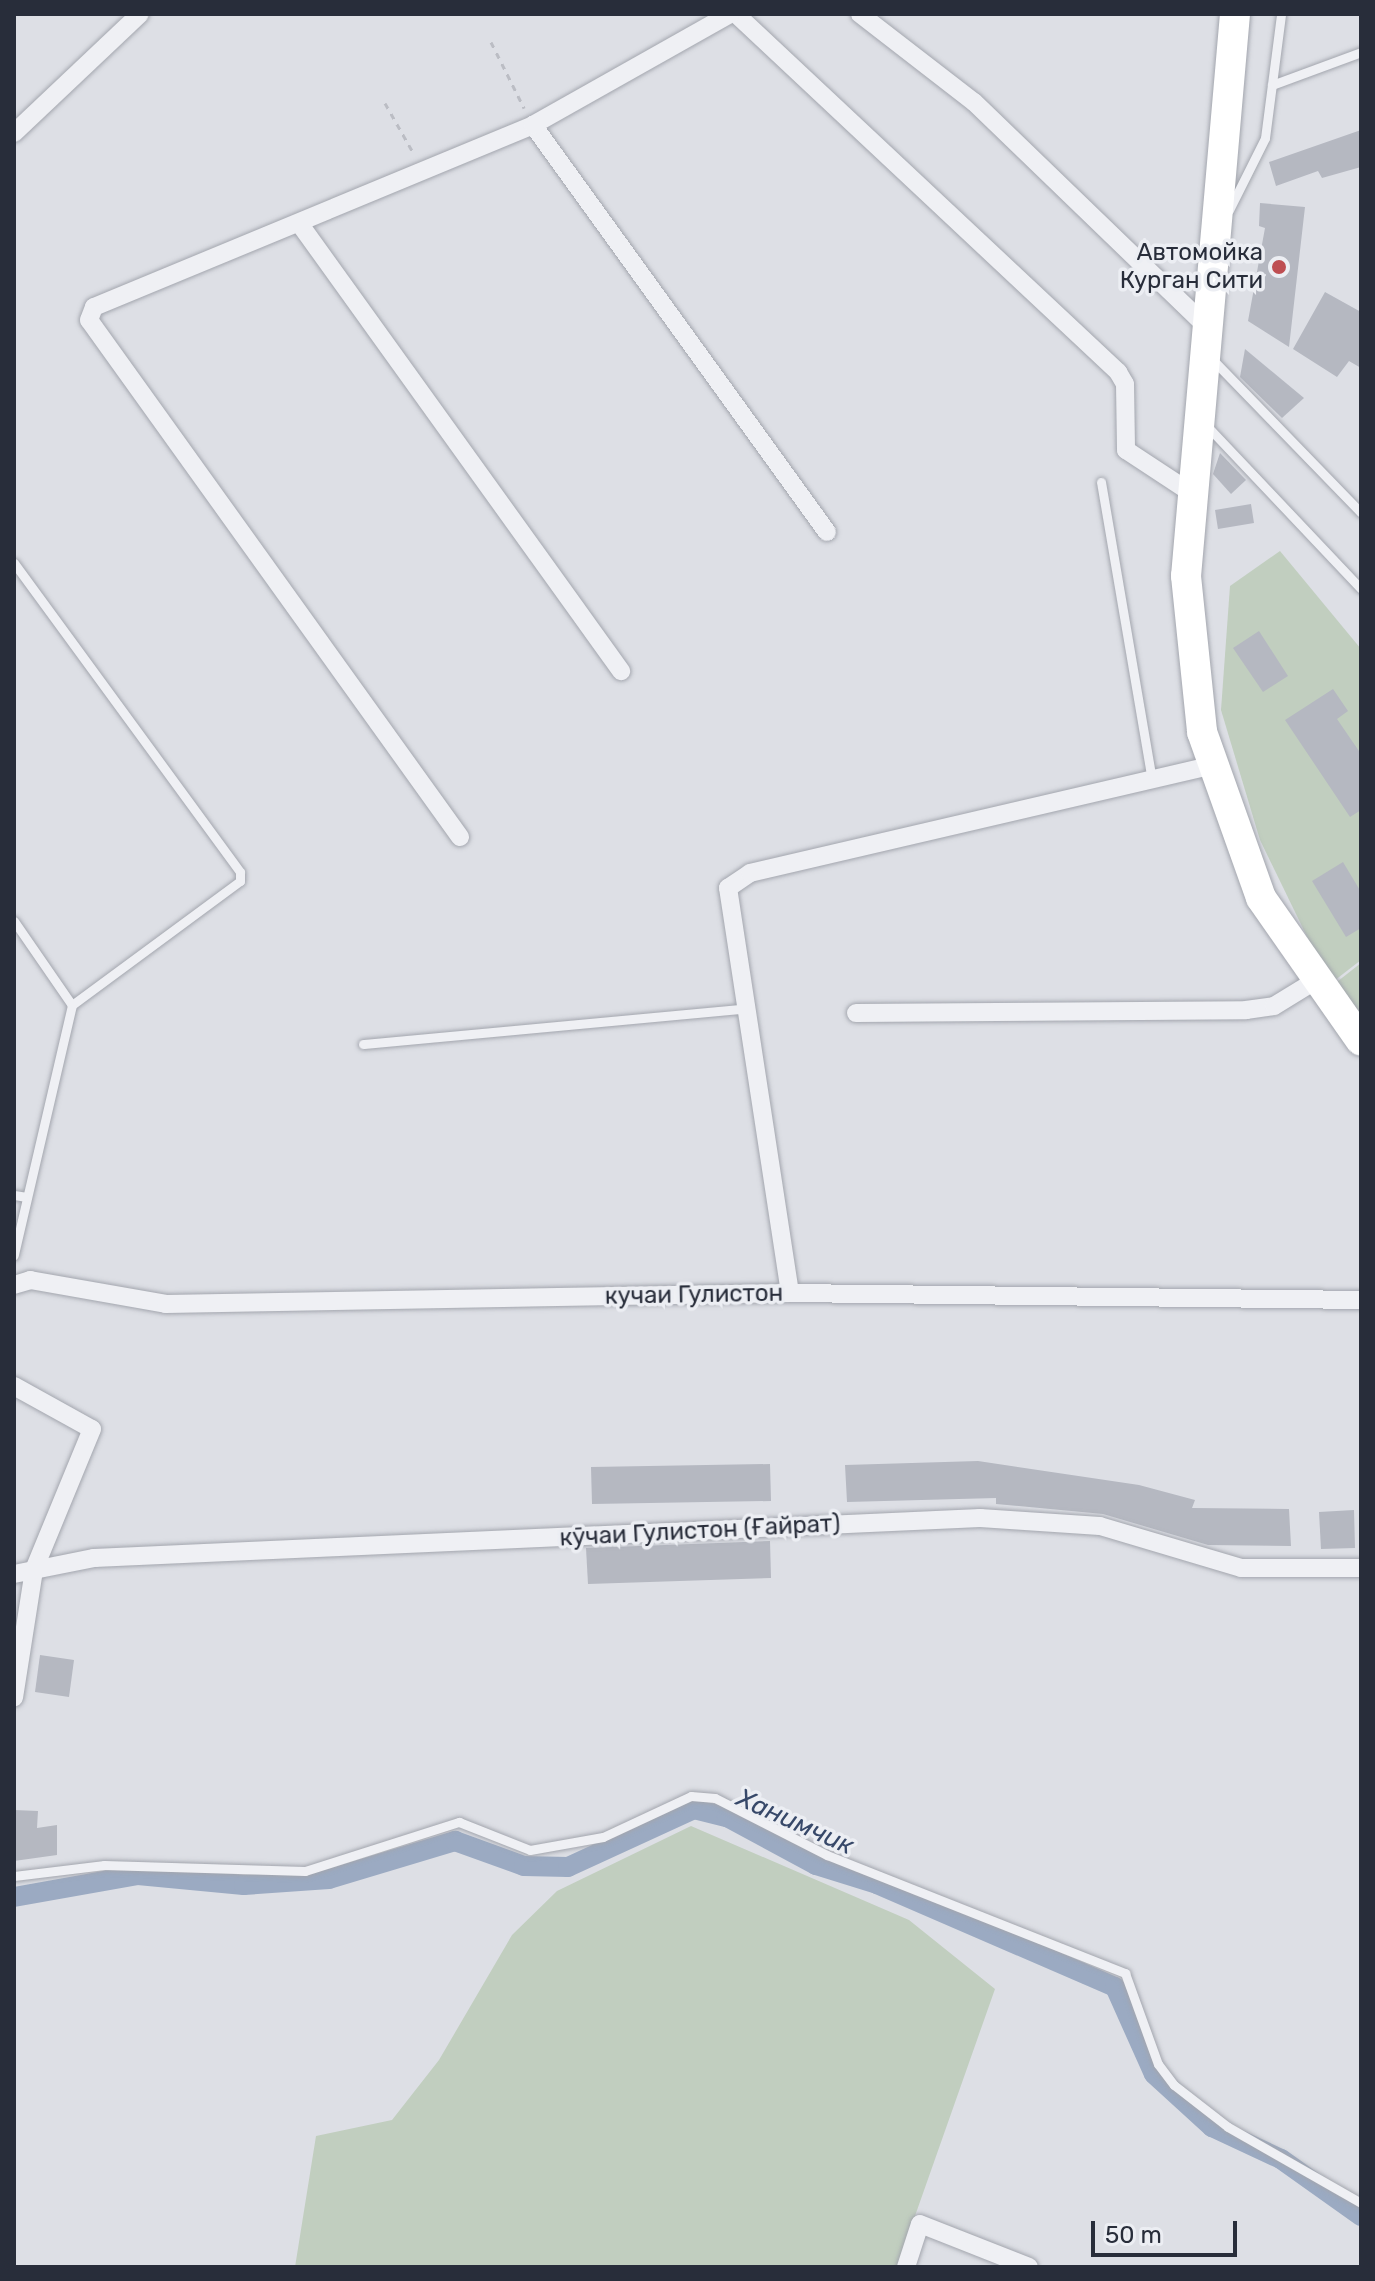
<!DOCTYPE html>
<meta charset="utf-8">
<style>
body{margin:0}
#map{position:relative;width:1375px;height:2281px;overflow:hidden;background:#dddfe5;font-family:Rubik,sans-serif}
div>[style]{position:absolute}
[style*='--x']{left:calc(var(--x)*1px);top:calc(var(--y)*1px);width:calc(var(--w)*1px);rotate:calc(var(--a)*1deg)}
.green>*{inset:0;background:#c1cebf}
.canal>*{height:20px;margin:-10px;padding:0 10px;transform-origin:10px;border-radius:10px;background:#9baac2}
.building>*{inset:0;background:#b5b8c1}
.path>*{height:3px;margin-top:-1.5px;transform-origin:0;background:repeating-linear-gradient(90deg,#bbbdc4 0 6px,transparent 0 12px)}
.roads{filter:drop-shadow(0 0 2px #a3a6ae) drop-shadow(0 0 2px #a3a6ae)}
.service>*{height:9px;margin:-4.5px;padding:0 4.5px;transform-origin:4.5px;border-radius:4.5px;background:#eff0f4}
.minor>*{height:18px;margin:-9px;padding:0 9px;transform-origin:9px;border-radius:9px;background:#eff0f4}
.trunk>*{height:30px;margin:-15px;padding:0 15px;transform-origin:15px;border-radius:15px;background:#fff}
.dots>*{width:22px;height:22px;translate:-50% -50%;box-sizing:border-box;border:4px solid #eceef3;border-radius:50%}
span{translate:-50% -50%;white-space:nowrap;text-align:center;line-height:1.15;-webkit-text-stroke:7px #eceef3;paint-order:stroke}
.poi-label{font-size:24px;color:#282d3a}
.right{translate:-100% -50%;text-align:right}
.street-label{font-size:24px;color:#282d3a}
.water-label{font-size:26px;color:#374869;font-style:italic}
.frame{position:absolute;inset:0;border:16px solid #282d3a;pointer-events:none}
.scale{position:absolute;left:1091px;top:2221px;width:146px;height:36px;box-sizing:border-box;border:4px solid #282d3a;border-top:0;padding-left:10px;font-size:24px;line-height:28px;white-space:nowrap;color:#282d3a;-webkit-text-stroke:6px #eceef3;paint-order:stroke}
</style>
<div id="map">
<div class="green">
<i style="clip-path:polygon(1280px 551px,1361px 649px,1361px 960px,1330px 984px,1260px 840px,1221px 710px,1230px 586px)"></i>
<i style="clip-path:polygon(1361px 963px,1361px 1022px,1333px 985px)"></i>
<i style="clip-path:polygon(691px 1826px,909px 1920px,995px 1989px,897px 2267px,295px 2267px,316px 2136px,392px 2120px,439px 2060px,512px 1935px,557px 1891px)"></i>
</div>
<div class="canal">
<i style="--x:14;--y:1897;--w:126;--a:-10.1"></i>
<i style="--x:138;--y:1875;--w:106;--a:5.4"></i>
<i style="--x:244;--y:1885;--w:85;--a:-4"></i>
<i style="--x:329;--y:1879;--w:132;--a:-16.8"></i>
<i style="--x:455;--y:1841;--w:73;--a:19.9"></i>
<i style="--x:524;--y:1866;--w:44;--a:1.3"></i>
<i style="--x:568;--y:1867;--w:139;--a:-24.7"></i>
<i style="--x:694;--y:1809;--w:34;--a:14"></i>
<i style="--x:727;--y:1817;--w:101;--a:28.3"></i>
<i style="--x:816;--y:1865;--w:64;--a:17.3"></i>
<i style="--x:877;--y:1884;--w:259;--a:23.4"></i>
<i style="--x:1115;--y:1987;--w:95;--a:65.9"></i>
<i style="--x:1154;--y:2074;--w:79;--a:42.4"></i>
<i style="--x:1212;--y:2127;--w:76;--a:24.9"></i>
<i style="--x:1281;--y:2159;--w:98;--a:35.5"></i>
</div>
<div class="building">
<i style="clip-path:polygon(1361px 130px,1361px 167px,1322px 178px,1318px 171px,1276px 186px,1269px 162px)"></i>
<i style="clip-path:polygon(1260px 203px,1305px 207px,1289px 347px,1248px 321px,1265px 228px,1259px 226px)"></i>
<i style="clip-path:polygon(1325px 292px,1361px 312px,1361px 368px,1349px 361px,1337px 377px,1293px 349px)"></i>
<i style="clip-path:polygon(1245px 349px,1304px 398px,1282px 418px,1240px 377px)"></i>
<i style="clip-path:polygon(1220px 453px,1246px 480px,1231px 494px,1213px 474px)"></i>
<i style="clip-path:polygon(1251px 504px,1254px 523px,1218px 529px,1215px 510px)"></i>
<i style="clip-path:polygon(1259px 631px,1288px 676px,1263px 692px,1233px 648px)"></i>
<i style="clip-path:polygon(1333px 689px,1348px 711px,1337px 719px,1361px 754px,1361px 810px,1350px 817px,1285px 720px)"></i>
<i style="clip-path:polygon(1343px 862px,1361px 892px,1361px 928px,1346px 937px,1312px 881px)"></i>
<i style="clip-path:polygon(978px 1461px,1139px 1485px,1195px 1500px,1192px 1508px,1289px 1509px,1291px 1546px,1208px 1545px,1103px 1514px,996px 1504px,996px 1498px,847px 1502px,845px 1465px)"></i>
<i style="clip-path:polygon(770px 1464px,771px 1501px,592px 1504px,591px 1467px)"></i>
<i style="clip-path:polygon(1354px 1510px,1355px 1548px,1321px 1549px,1319px 1512px)"></i>
<i style="clip-path:polygon(770px 1541px,771px 1578px,588px 1584px,586px 1548px)"></i>
<i style="clip-path:polygon(40px 1655px,74px 1660px,69px 1697px,35px 1692px)"></i>
<i style="clip-path:polygon(14px 1810px,38px 1811px,37px 1828px,57px 1825px,57px 1855px,14px 1861px)"></i>
</div>
<div class="path">
<i style="--x:491;--y:42;--w:74;--a:63.4"></i>
<i style="--x:385;--y:103;--w:59;--a:60.4"></i>
</div>
<div class="roads">
<div class="service">
<i style="--x:1272;--y:85;--w:95;--a:-20.3"></i>
<i style="--x:1229;--y:210;--w:80;--a:-63.4"></i>
<i style="--x:1265;--y:138;--w:125;--a:-82.6"></i>
<i style="--x:1212;--y:359;--w:214;--a:45.9"></i>
<i style="--x:1207;--y:426;--w:224;--a:46.6"></i>
<i style="--x:1101;--y:482;--w:302;--a:80.3"></i>
<i style="--x:14;--y:563;--w:383;--a:53.8"></i>
<i style="--x:240;--y:872;--w:9;--a:90"></i>
<i style="--x:240;--y:881;--w:209;--a:143.6"></i>
<i style="--x:14;--y:921;--w:102;--a:55.4"></i>
<i style="--x:72;--y:1005;--w:257;--a:103.1"></i>
<i style="--x:363;--y:1044;--w:382;--a:-5.3"></i>
<i style="--x:14;--y:1195;--w:13;--a:9"></i>
<i style="--x:14;--y:1876;--w:91;--a:-7"></i>
<i style="--x:104;--y:1865;--w:201;--a:1.7"></i>
<i style="--x:305;--y:1871;--w:162;--a:-17.7"></i>
<i style="--x:459;--y:1822;--w:76;--a:21.5"></i>
<i style="--x:530;--y:1850;--w:74;--a:-10.1"></i>
<i style="--x:603;--y:1837;--w:97;--a:-25"></i>
<i style="--x:691;--y:1796;--w:24;--a:5"></i>
<i style="--x:715;--y:1798;--w:126;--a:27"></i>
<i style="--x:827;--y:1855;--w:321;--a:21.6"></i>
<i style="--x:1125;--y:1973;--w:97;--a:70.1"></i>
<i style="--x:1158;--y:2064;--w:26;--a:53"></i>
<i style="--x:1174;--y:2085;--w:68;--a:37.9"></i>
<i style="--x:1228;--y:2127;--w:153;--a:29.7"></i>
</div>
<div class="minor">
<i style="--x:736;--y:14;--w:524;--a:43.14"></i>
<i style="--x:1118;--y:372;--w:14;--a:60"></i>
<i style="--x:1125;--y:384;--w:66;--a:89.1"></i>
<i style="--x:1126;--y:450;--w:80;--a:33.3"></i>
<i style="--x:860;--y:14;--w:144;--a:37.7"></i>
<i style="--x:974;--y:102;--w:324;--a:44"></i>
<i style="--x:533;--y:125;--w:502;--a:54.16"></i>
<i style="--x:14;--y:133;--w:173;--a:-43.4"></i>
<i style="--x:299;--y:223;--w:552;--a:54.29"></i>
<i style="--x:460;--y:837;--w:636;--a:-125.66"></i>
<i style="--x:89;--y:320;--w:14;--a:-69"></i>
<i style="--x:94;--y:307;--w:475;--a:-22.5"></i>
<i style="--x:533;--y:125;--w:226;--a:-29.4"></i>
<i style="--x:856;--y:1013;--w:390;--a:-0.4"></i>
<i style="--x:1246;--y:1010;--w:28;--a:-8"></i>
<i style="--x:1274;--y:1006;--w:52;--a:-31.5"></i>
<i style="--x:14;--y:1285;--w:17;--a:-17"></i>
<i style="--x:30;--y:1280;--w:138;--a:10"></i>
<i style="--x:166;--y:1304;--w:624;--a:-1.01"></i>
<i style="--x:790;--y:1293;--w:571;--a:0.7"></i>
<i style="--x:790;--y:1293;--w:410;--a:-98.7"></i>
<i style="--x:728;--y:888;--w:27;--a:-34"></i>
<i style="--x:750;--y:873;--w:476;--a:-13.1"></i>
<i style="--x:14;--y:1386;--w:89;--a:28.9"></i>
<i style="--x:92;--y:1429;--w:152;--a:112.4"></i>
<i style="--x:34;--y:1570;--w:129;--a:98.9"></i>
<i style="--x:14;--y:1574;--w:82;--a:-11.3"></i>
<i style="--x:94;--y:1558;--w:887;--a:-2.58"></i>
<i style="--x:980;--y:1518;--w:120;--a:3.8"></i>
<i style="--x:1100;--y:1526;--w:147;--a:16.6"></i>
<i style="--x:1241;--y:1568;--w:120;--a:0"></i>
<i style="--x:906;--y:2267;--w:45;--a:-72"></i>
<i style="--x:920;--y:2224;--w:117;--a:21.5"></i>
</div>
<div class="trunk">
<i style="--x:1235;--y:14;--w:564;--a:94.98"></i>
<i style="--x:1186;--y:576;--w:157;--a:84.1"></i>
<i style="--x:1202;--y:732;--w:176;--a:70.4"></i>
<i style="--x:1261;--y:898;--w:174;--a:55"></i>
</div>
</div>
<div class="dots">
<i style="left:1279px;top:267px;background:#be4e52"></i>
</div>
<div class="poi-label">
<span class="right" style="left:1263px;top:267px">Автомойка<br>Курган Сити</span>
</div>
<div class="street-label">
<span style="left:694px;top:1295px;rotate:-1deg">кучаи Гулистон</span>
<span style="left:700px;top:1531px;rotate:-3deg">кӯчаи Гулистон (Ғайрат)</span>
</div>
<div class="water-label">
<span style="left:795px;top:1822px;rotate:24deg">Ханимчик</span>
</div>
<div class="frame"></div>
<div class="scale">50 m</div>
</div>
